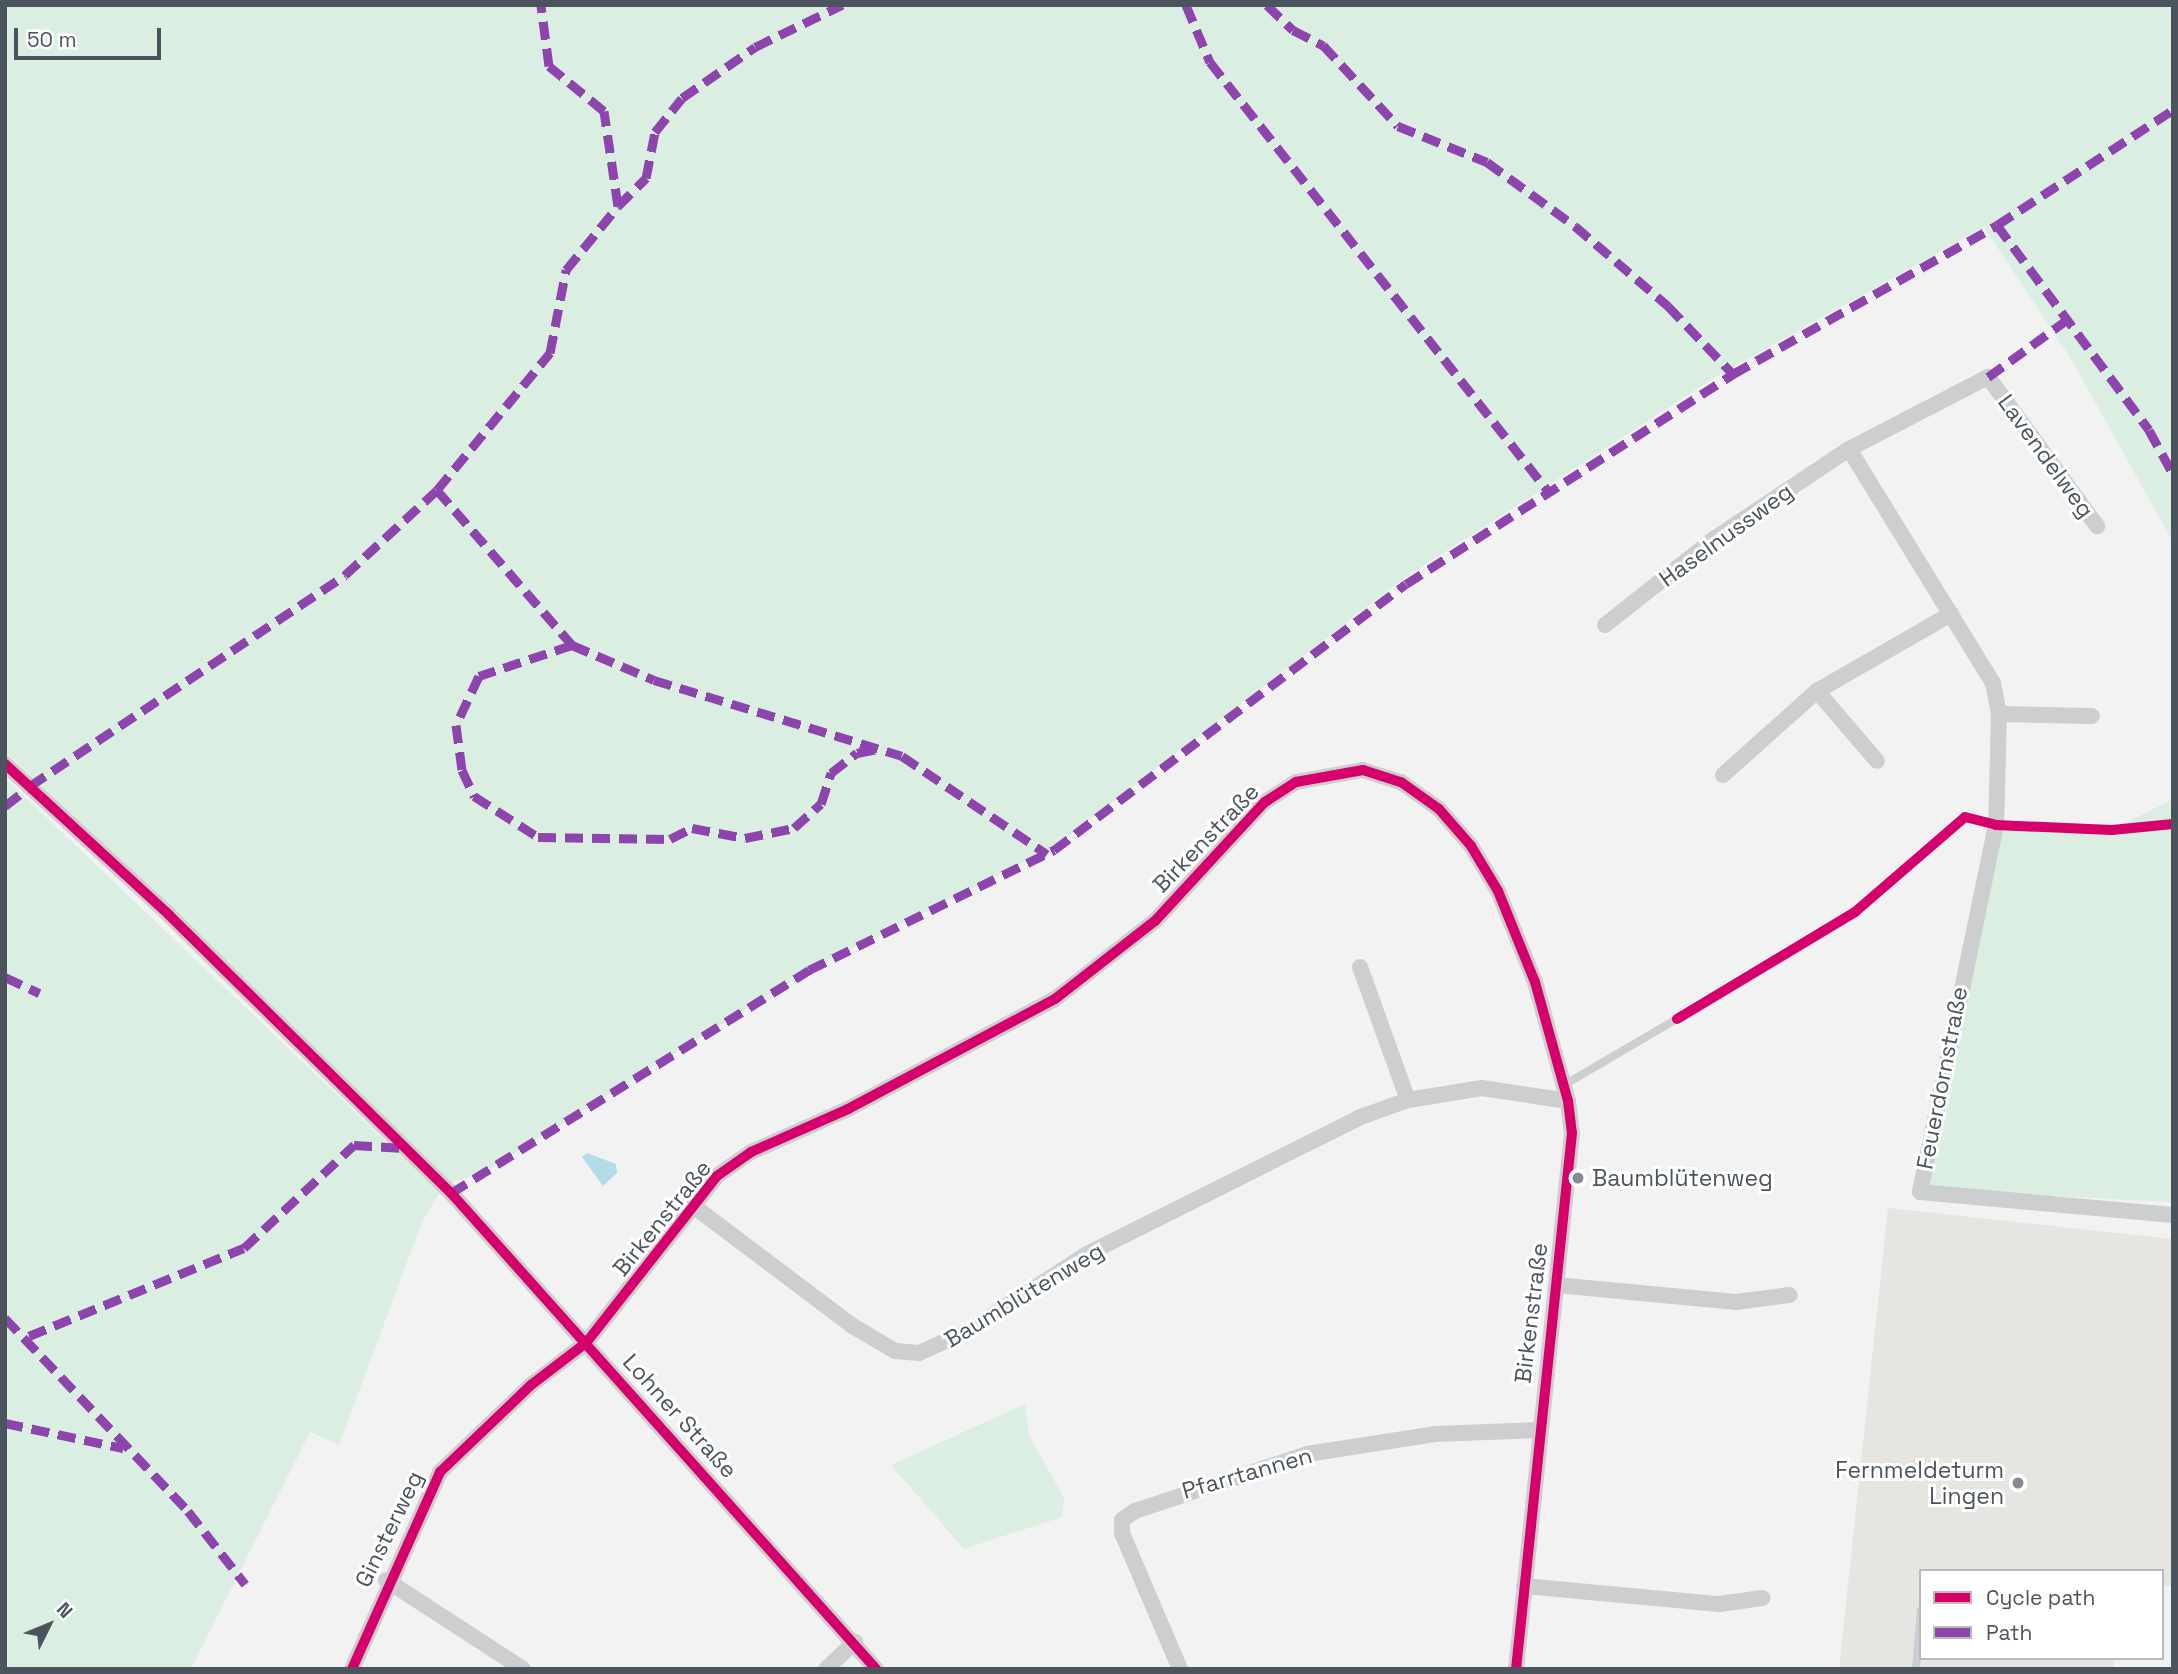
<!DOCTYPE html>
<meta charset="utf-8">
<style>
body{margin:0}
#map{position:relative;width:2178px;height:1674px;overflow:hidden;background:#f3f2f2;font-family:"Space Grotesk",sans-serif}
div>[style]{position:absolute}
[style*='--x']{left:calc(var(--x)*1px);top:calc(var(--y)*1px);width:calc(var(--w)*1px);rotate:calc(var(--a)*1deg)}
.commercial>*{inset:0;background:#e6e5e1}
.green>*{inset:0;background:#daeee2}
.water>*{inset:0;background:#b3dbe8}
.lane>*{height:8px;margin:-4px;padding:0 4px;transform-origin:4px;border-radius:4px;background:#ccced0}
.street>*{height:16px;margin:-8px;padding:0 8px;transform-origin:8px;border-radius:8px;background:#ccced0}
.quiet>*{height:9px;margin-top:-4.5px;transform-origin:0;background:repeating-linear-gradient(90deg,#8e44ad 0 18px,transparent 0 27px)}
.cycleway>*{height:10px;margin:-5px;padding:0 5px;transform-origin:5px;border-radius:5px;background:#d6006c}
.dots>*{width:19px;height:19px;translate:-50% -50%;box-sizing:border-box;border:4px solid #fff;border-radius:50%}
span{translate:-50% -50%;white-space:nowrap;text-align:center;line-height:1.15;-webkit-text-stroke:6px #fff;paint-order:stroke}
.street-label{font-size:23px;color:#4b545d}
.poi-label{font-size:23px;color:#4b545d}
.left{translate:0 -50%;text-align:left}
.right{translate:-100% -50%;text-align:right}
.frame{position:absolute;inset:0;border:7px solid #4b545d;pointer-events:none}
.legend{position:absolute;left:1919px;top:1569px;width:245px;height:91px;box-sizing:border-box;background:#fff;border:2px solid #b7bbbe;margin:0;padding:9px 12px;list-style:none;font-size:21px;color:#4b545d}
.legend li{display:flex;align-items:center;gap:14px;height:35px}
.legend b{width:35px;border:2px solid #b7bbbe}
.north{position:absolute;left:14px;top:1590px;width:70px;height:70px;-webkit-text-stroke:5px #fff;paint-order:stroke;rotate:47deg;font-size:19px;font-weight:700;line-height:28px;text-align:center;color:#4b545d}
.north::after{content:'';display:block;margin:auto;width:24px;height:32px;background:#4b545d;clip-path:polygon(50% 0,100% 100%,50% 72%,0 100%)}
.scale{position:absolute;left:14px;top:28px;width:147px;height:32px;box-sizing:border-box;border:4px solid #4b545d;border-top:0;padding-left:9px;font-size:21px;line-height:24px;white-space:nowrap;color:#4b545d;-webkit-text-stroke:5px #fff;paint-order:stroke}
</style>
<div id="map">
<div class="commercial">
<i style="clip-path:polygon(1888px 1208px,2173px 1239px,2173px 1587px,2162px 1585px,2162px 1571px,1921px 1571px,1921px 1658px,2114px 1658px,2113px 1669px,1839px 1669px)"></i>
</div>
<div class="green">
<i style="clip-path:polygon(5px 5px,2173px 5px,2173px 542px,2071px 359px,1984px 227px,1719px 375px,1403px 579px,1053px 848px,809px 970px,488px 1170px,452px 1183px,5px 751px)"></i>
<i style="clip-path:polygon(5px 778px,440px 1193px,422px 1222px,339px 1445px,310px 1432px,191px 1669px,5px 1669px)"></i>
<i style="clip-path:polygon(2173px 799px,2173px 1202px,1921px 1190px,1997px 826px,2114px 829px)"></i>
<i style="clip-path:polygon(1025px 1404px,1029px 1435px,1064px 1498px,1062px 1517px,964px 1549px,891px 1465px)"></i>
</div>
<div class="water">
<i style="clip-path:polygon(587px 1153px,616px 1164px,617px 1173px,603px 1186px,582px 1157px)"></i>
</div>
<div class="lane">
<i style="--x:1564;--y:1085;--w:131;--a:-30.3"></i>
<i style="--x:1916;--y:1669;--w:59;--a:-85.2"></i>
</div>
<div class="street">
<i style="--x:1849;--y:449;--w:275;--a:58.4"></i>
<i style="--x:1993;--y:683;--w:32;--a:79"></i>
<i style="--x:1999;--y:714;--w:111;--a:91.5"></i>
<i style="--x:1996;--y:825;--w:375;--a:101.7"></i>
<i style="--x:1920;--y:1192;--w:254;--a:5.2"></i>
<i style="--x:1605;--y:625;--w:139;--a:-38.3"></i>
<i style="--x:1714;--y:539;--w:162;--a:-33.7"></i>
<i style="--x:1849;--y:449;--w:157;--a:-27.4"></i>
<i style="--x:1988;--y:377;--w:185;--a:53.8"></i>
<i style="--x:1817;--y:691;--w:92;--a:49.4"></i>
<i style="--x:1999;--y:714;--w:93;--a:1.2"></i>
<i style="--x:5;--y:764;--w:223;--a:42.6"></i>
<i style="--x:169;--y:915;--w:396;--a:44.6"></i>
<i style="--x:451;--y:1193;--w:638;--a:48.24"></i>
<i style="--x:1723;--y:775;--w:126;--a:-41.8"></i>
<i style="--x:1817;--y:691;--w:155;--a:-29.9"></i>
<i style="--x:1360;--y:967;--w:141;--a:70.2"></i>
<i style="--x:696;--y:1208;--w:194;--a:37"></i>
<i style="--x:851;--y:1325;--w:51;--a:30.6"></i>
<i style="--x:895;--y:1351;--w:24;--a:5"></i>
<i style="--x:919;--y:1353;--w:56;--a:-24.3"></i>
<i style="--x:970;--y:1330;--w:140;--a:-33"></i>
<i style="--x:1087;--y:1254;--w:303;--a:-26.6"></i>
<i style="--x:1358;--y:1118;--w:53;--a:-19.8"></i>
<i style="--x:1408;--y:1100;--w:75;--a:-9.2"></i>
<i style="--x:1482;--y:1088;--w:87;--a:8.6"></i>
<i style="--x:1556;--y:1285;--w:181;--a:5.4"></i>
<i style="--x:1736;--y:1302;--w:54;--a:-7.4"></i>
<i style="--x:386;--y:1580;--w:163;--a:33"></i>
<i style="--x:1524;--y:1586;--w:196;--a:5.3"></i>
<i style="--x:1719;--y:1604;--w:44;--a:-7.8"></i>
<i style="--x:352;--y:1669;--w:216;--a:-65.9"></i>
<i style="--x:440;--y:1472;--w:126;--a:-43.7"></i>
<i style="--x:531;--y:1385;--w:69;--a:-37.4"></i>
<i style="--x:586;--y:1343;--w:212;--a:-51.9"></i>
<i style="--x:717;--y:1176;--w:42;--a:-35.2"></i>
<i style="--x:751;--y:1152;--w:106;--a:-23.9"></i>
<i style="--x:848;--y:1109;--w:234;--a:-28"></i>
<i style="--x:1055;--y:999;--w:127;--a:-38"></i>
<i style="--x:1155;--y:921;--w:162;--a:-47.3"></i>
<i style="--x:1265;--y:802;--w:37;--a:-33"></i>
<i style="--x:1296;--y:782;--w:68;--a:-10.2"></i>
<i style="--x:1363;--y:770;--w:40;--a:18"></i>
<i style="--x:1401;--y:782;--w:47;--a:35.4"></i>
<i style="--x:1439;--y:809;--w:49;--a:49.1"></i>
<i style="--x:1471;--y:846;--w:52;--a:59"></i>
<i style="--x:1498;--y:891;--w:98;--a:67.9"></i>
<i style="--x:1535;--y:982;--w:123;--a:74.5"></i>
<i style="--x:1568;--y:1101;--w:32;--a:83"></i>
<i style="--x:1572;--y:1133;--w:539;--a:95.96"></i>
<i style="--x:826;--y:1669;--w:40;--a:-43"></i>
<i style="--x:1180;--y:1669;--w:148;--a:-113.1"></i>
<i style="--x:1122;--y:1533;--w:13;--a:-90"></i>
<i style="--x:1122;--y:1520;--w:16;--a:-35"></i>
<i style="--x:1135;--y:1511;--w:181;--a:-18.3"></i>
<i style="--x:1307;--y:1454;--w:131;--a:-8.8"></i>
<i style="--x:1436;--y:1434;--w:102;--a:-2.2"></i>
</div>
<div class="quiet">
<i style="--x:1186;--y:5;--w:62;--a:67.2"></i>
<i style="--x:1210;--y:62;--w:546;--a:51.77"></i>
<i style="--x:1267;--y:5;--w:36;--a:44"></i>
<i style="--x:1293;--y:30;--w:34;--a:27"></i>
<i style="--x:1323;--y:45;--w:110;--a:47.2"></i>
<i style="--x:1398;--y:126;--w:96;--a:22"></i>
<i style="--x:1487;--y:162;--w:109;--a:36"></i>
<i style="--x:1575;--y:226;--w:123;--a:40.7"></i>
<i style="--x:1668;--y:306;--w:94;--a:46.3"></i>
<i style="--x:618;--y:206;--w:40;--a:-45"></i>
<i style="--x:646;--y:178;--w:47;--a:-78.9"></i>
<i style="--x:655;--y:132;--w:43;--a:-51.5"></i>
<i style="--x:682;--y:98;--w:89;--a:-34.9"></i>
<i style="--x:755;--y:47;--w:97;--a:-25.8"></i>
<i style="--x:1997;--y:225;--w:255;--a:53.4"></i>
<i style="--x:2149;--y:430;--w:50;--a:61.4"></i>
<i style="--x:1988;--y:377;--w:99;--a:-35.9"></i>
<i style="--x:437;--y:490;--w:206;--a:48.9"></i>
<i style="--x:572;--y:645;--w:89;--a:23.1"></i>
<i style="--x:654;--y:680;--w:259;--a:17"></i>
<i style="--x:902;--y:756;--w:175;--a:34.1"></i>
<i style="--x:572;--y:645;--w:98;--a:161.6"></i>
<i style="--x:479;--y:676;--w:54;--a:115.1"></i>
<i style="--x:456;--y:725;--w:45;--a:82.4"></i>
<i style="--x:462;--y:770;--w:29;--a:65"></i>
<i style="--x:474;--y:796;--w:76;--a:32.6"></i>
<i style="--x:538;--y:837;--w:132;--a:0.9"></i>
<i style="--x:670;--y:839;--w:25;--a:-27"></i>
<i style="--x:692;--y:828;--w:54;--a:10.7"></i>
<i style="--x:745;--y:838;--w:50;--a:-11.5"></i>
<i style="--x:794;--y:828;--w:36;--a:-42"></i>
<i style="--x:821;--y:804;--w:33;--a:-72"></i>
<i style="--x:831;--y:773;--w:33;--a:-38"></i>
<i style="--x:857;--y:753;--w:21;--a:-11"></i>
<i style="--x:30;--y:786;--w:379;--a:-33.8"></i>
<i style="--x:345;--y:575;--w:125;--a:-42.7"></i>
<i style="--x:437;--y:490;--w:178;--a:-50.5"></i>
<i style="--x:550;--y:353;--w:85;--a:-79.1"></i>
<i style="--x:566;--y:270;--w:82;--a:-50.9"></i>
<i style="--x:618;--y:206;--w:96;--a:-98.4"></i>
<i style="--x:604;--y:111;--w:71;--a:-140.7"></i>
<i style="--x:549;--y:66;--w:62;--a:-97.5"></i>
<i style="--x:5;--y:806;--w:31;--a:-38"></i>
<i style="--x:5;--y:977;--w:38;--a:25"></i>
<i style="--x:451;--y:1193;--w:422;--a:-31.9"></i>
<i style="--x:809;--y:970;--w:273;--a:-26.1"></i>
<i style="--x:1054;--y:850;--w:441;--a:-37.1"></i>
<i style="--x:1406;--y:584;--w:389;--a:-32.7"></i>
<i style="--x:1733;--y:374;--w:303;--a:-29.4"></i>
<i style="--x:1997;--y:225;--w:210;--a:-33.2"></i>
<i style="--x:5;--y:1318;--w:266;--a:46.5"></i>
<i style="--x:188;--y:1511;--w:93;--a:52"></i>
<i style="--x:29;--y:1336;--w:232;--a:-22.3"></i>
<i style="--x:244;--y:1248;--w:151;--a:-43.1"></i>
<i style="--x:354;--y:1145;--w:50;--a:3.4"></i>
<i style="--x:5;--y:1423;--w:121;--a:12"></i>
</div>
<div class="cycleway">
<i style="--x:5;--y:764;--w:223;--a:42.6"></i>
<i style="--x:169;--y:915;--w:396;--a:44.6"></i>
<i style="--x:451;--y:1193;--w:638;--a:48.24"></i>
<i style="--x:1677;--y:1019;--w:208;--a:-31"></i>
<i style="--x:1855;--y:912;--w:145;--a:-40.8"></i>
<i style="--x:1965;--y:817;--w:32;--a:14"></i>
<i style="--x:1996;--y:825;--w:116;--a:2.5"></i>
<i style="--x:2112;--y:830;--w:61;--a:-5.6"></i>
<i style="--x:352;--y:1669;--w:216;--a:-65.9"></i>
<i style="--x:440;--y:1472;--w:126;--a:-43.7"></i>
<i style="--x:531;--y:1385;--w:69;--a:-37.4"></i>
<i style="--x:586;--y:1343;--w:212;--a:-51.9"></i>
<i style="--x:717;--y:1176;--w:42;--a:-35.2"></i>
<i style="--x:751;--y:1152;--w:106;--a:-23.9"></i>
<i style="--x:848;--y:1109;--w:234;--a:-28"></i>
<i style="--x:1055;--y:999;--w:127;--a:-38"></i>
<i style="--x:1155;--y:921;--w:162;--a:-47.3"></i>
<i style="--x:1265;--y:802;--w:37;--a:-33"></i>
<i style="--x:1296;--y:782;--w:68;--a:-10.2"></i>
<i style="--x:1363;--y:770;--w:40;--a:18"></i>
<i style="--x:1401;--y:782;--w:47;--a:35.4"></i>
<i style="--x:1439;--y:809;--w:49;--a:49.1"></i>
<i style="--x:1471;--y:846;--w:52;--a:59"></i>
<i style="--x:1498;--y:891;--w:98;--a:67.9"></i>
<i style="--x:1535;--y:982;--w:123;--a:74.5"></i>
<i style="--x:1568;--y:1101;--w:32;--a:83"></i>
<i style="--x:1572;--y:1133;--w:539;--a:95.96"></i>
</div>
<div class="dots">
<i style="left:1578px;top:1178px;background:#868b91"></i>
<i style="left:2018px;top:1483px;background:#868b91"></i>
</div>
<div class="street-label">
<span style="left:2046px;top:456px;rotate:54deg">Lavendelweg</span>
<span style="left:1726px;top:535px;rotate:-36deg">Haselnussweg</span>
<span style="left:1206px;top:838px;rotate:-46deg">Birkenstraße</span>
<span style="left:1942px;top:1078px;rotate:-79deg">Feuerdornstraße</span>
<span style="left:662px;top:1218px;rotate:-51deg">Birkenstraße</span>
<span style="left:1024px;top:1295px;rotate:-31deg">Baumblütenweg</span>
<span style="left:1531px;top:1313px;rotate:-83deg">Birkenstraße</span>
<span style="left:680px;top:1416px;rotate:48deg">Lohner Straße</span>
<span style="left:1247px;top:1473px;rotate:-16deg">Pfarrtannen</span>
<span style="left:389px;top:1529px;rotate:-64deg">Ginsterweg</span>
</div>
<div class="poi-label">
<span class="left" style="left:1592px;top:1178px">Baumblütenweg</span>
<span class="right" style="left:2004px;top:1483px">Fernmeldeturm<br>Lingen</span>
</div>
<div class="frame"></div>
<ul class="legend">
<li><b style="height:9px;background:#d6006c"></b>Cycle path</li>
<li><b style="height:9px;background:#8e44ad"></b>Path</li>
</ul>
<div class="north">N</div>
<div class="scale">50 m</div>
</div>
